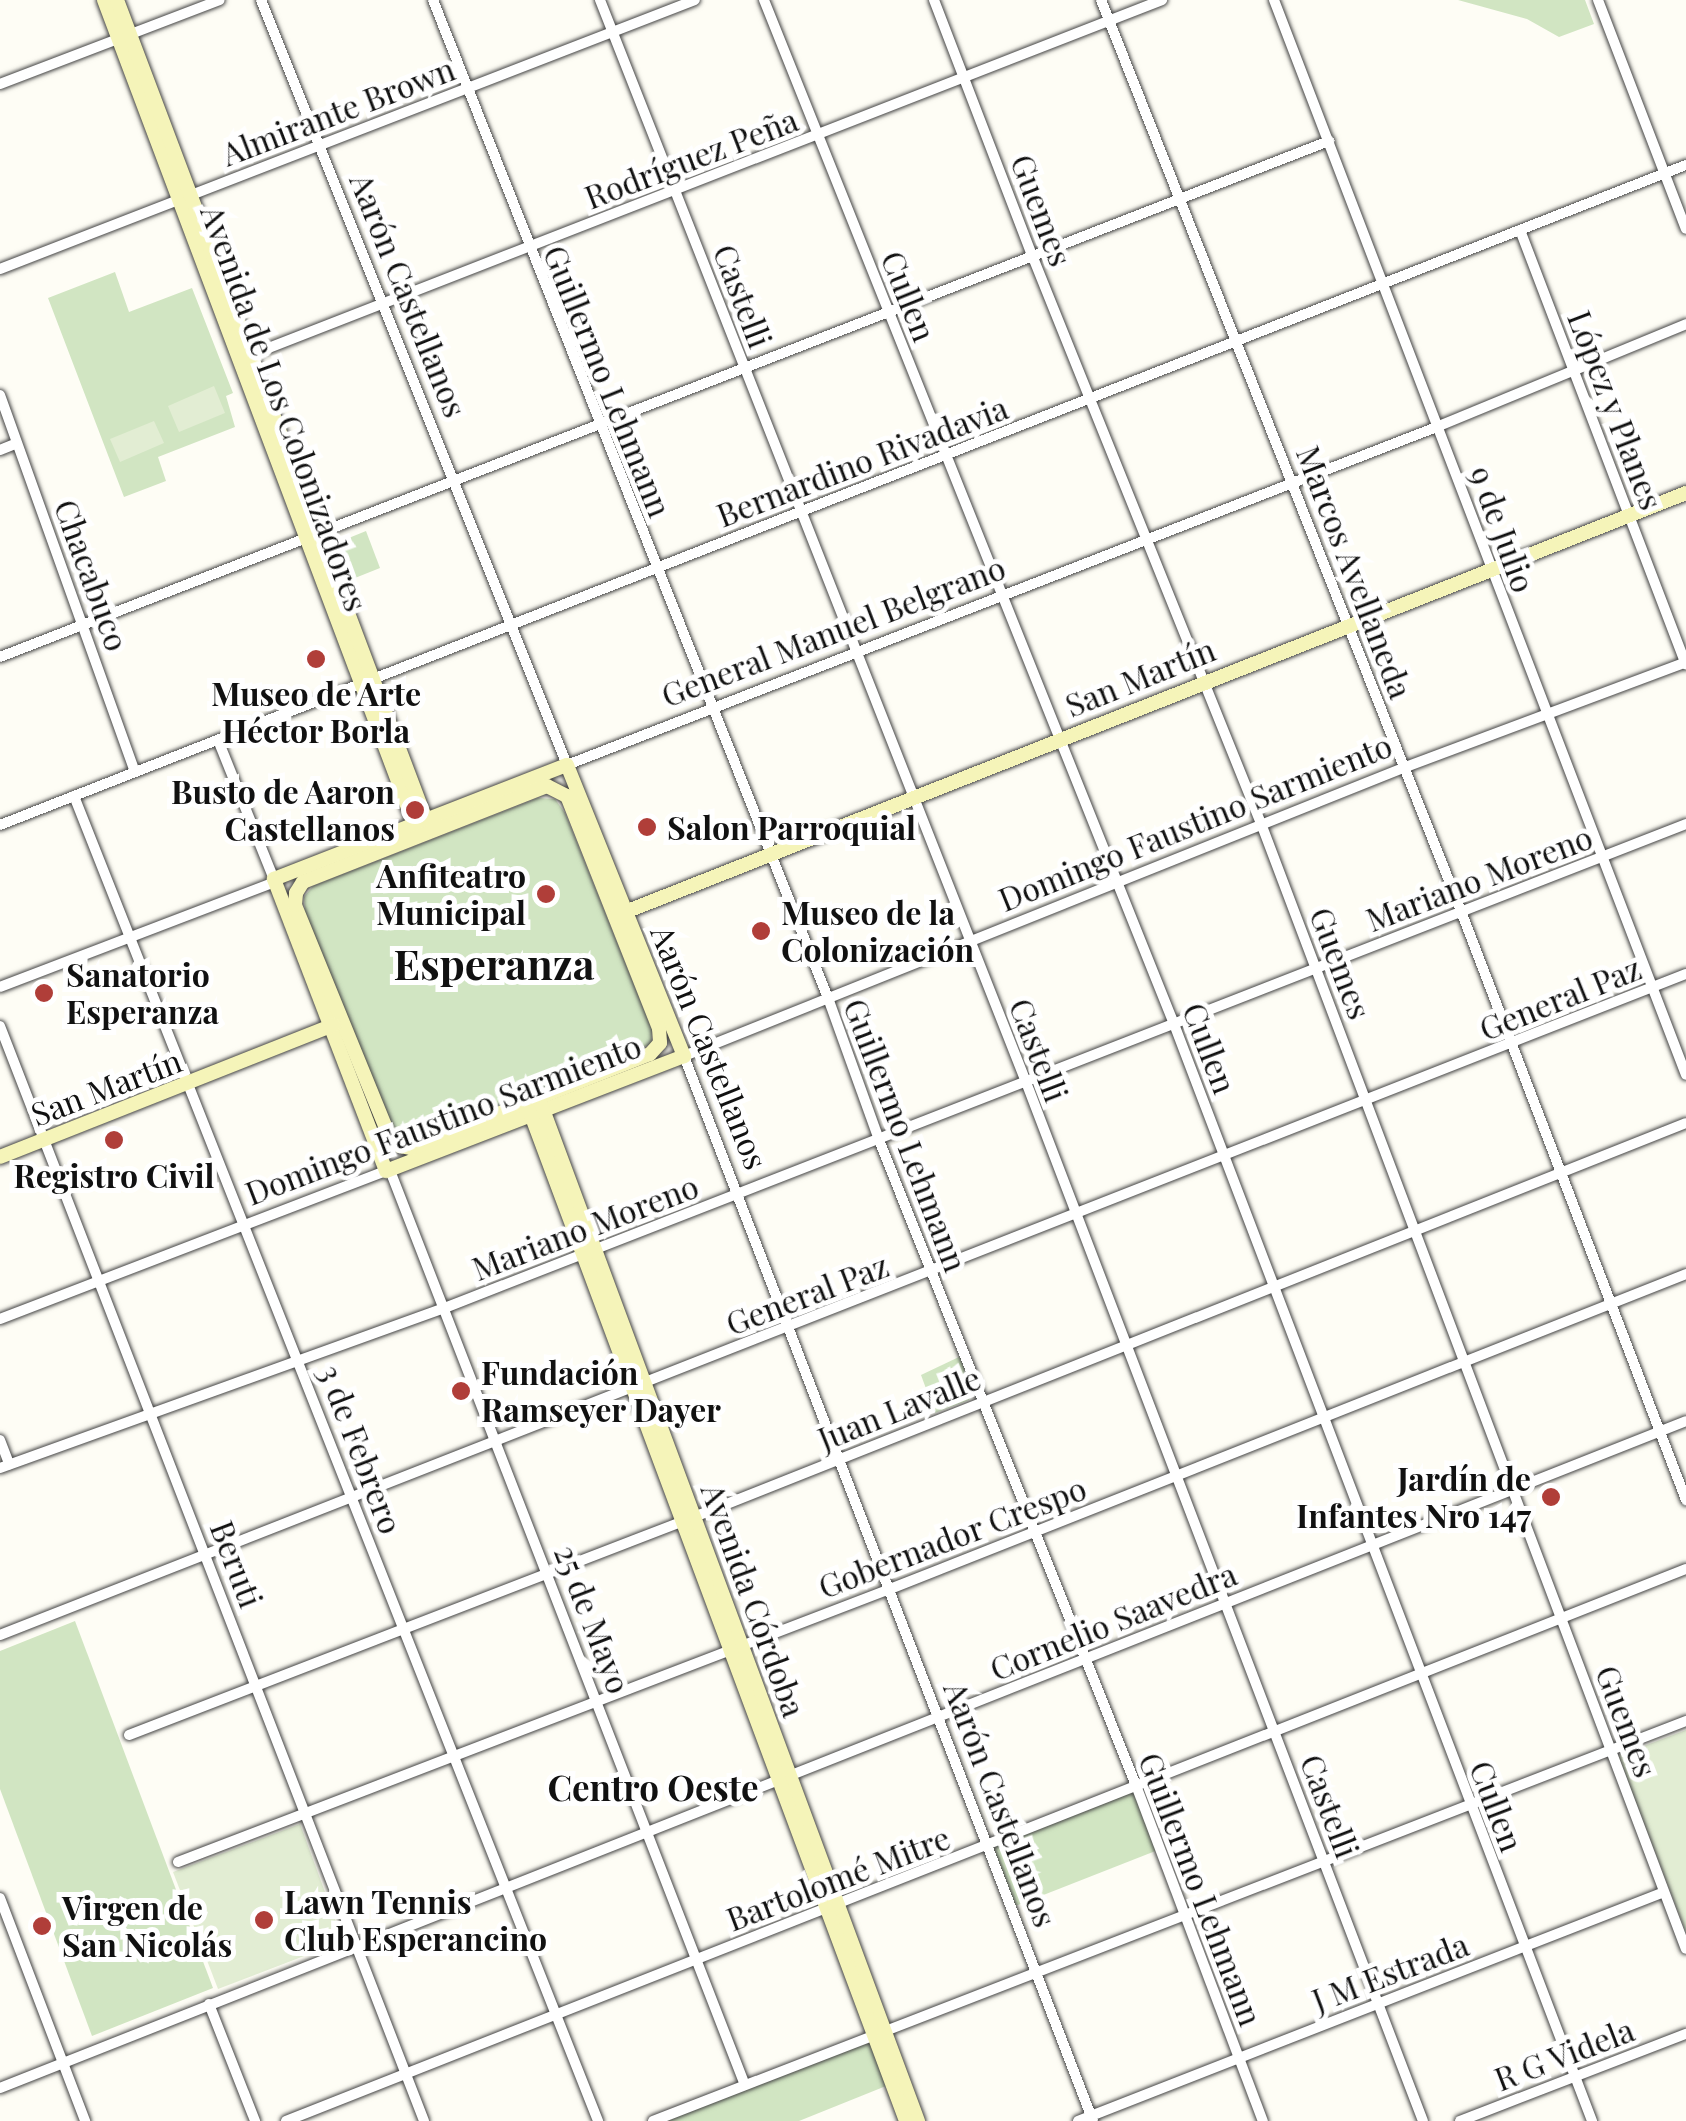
<!DOCTYPE html>
<meta charset="utf-8">
<style>
body{margin:0}
#map{position:relative;width:1686px;height:2121px;overflow:hidden;background:#fefdf5;font-family:"Playfair Display",serif}
div>[style]{position:absolute}
[style*='--x']{left:calc(var(--x)*1px);top:calc(var(--y)*1px);width:calc(var(--w)*1px);rotate:calc(var(--a)*1deg)}
.green>*{inset:0;background:#d1e5c2}
.pitch>*{inset:0;background:#e2edd3}
.roads{filter:drop-shadow(0 0 2px #444) drop-shadow(0 0 2px #444)}
.minor>*{height:10px;margin:-5px;padding:0 5px;transform-origin:5px;border-radius:5px;background:#fff}
.secondary>*{height:14px;margin:-7px;padding:0 7px;transform-origin:7px;border-radius:7px;background:#f5f4b9}
.dots>*{width:28px;height:28px;translate:-50% -50%;box-sizing:border-box;border:5px solid #fff;border-radius:50%}
span{translate:-50% -50%;white-space:nowrap;text-align:center;line-height:1.15;-webkit-text-stroke:10px #fff;paint-order:stroke}
.street-label{font-size:32px;color:#111}
.poi-label{font-size:32px;color:#111;font-weight:700}
.right{translate:-100% -50%;text-align:right}
.left{translate:0 -50%;text-align:left}
.neighbourhood-label{font-size:35px;color:#111;font-weight:700}
.district-label{font-size:42px;color:#111;font-weight:700}
</style>
<div id="map">
<div class="green">
<i style="clip-path:polygon(1458px 0,1585px 0,1594px 24px,1559px 37px,1527px 19px)"></i>
<i style="clip-path:polygon(115px 272px,129px 312px,192px 288px,233px 393px,226px 396px,235px 427px,158px 457px,166px 481px,124px 497px,48px 298px)"></i>
<i style="clip-path:polygon(366px 531px,380px 568px,345px 582px,334px 544px)"></i>
<i style="clip-path:polygon(538px 798px,555px 799px,565px 813px,652px 1030px,651px 1044px,412px 1143px,404px 1141px,393px 1130px,305px 912px,304px 897px,313px 886px)"></i>
<i style="clip-path:polygon(961px 1356px,974px 1390px,969px 1400px,935px 1413px,921px 1375px)"></i>
<i style="clip-path:polygon(75px 1621px,213px 1988px,92px 2036px,0 1789px,0 1651px)"></i>
<i style="clip-path:polygon(1136px 1790px,1158px 1850px,1013px 1907px,990px 1847px)"></i>
<i style="clip-path:polygon(868px 2038px,886px 2086px,799px 2121px,653px 2121px)"></i>
</div>
<div class="pitch">
<i style="clip-path:polygon(214px 386px,225px 413px,179px 432px,168px 406px)"></i>
<i style="clip-path:polygon(154px 421px,164px 443px,120px 462px,110px 439px)"></i>
<i style="clip-path:polygon(1686px 1730px,1686px 1932px,1618px 1756px)"></i>
<i style="clip-path:polygon(300px 1824px,343px 1941px,218px 1989px,173px 1872px)"></i>
</div>
<div class="roads">
<div class="minor">
<i style="--x:261;--y:0;--w:824;--a:68.2"></i>
<i style="--x:567;--y:765;--w:936;--a:-21.24"></i>
<i style="--x:1439;--y:426;--w:267;--a:-22.4"></i>
<i style="--x:433;--y:0;--w:1073;--a:68.41"></i>
<i style="--x:828;--y:998;--w:151;--a:70.2"></i>
<i style="--x:879;--y:1140;--w:697;--a:68.29"></i>
<i style="--x:1137;--y:1788;--w:356;--a:69.3"></i>
<i style="--x:600;--y:0;--w:1163;--a:68.51"></i>
<i style="--x:1026;--y:1082;--w:1112;--a:69.09"></i>
<i style="--x:764;--y:0;--w:1103;--a:68.18"></i>
<i style="--x:1174;--y:1024;--w:1174;--a:69.14"></i>
<i style="--x:934;--y:0;--w:273;--a:69"></i>
<i style="--x:1032;--y:255;--w:616;--a:68.06"></i>
<i style="--x:1262;--y:826;--w:1200;--a:69.32"></i>
<i style="--x:1101;--y:0;--w:980;--a:68.44"></i>
<i style="--x:1461;--y:911;--w:631;--a:69.09"></i>
<i style="--x:1274;--y:0;--w:1151;--a:69.03"></i>
<i style="--x:1598;--y:0;--w:245;--a:69"></i>
<i style="--x:0;--y:84;--w:235;--a:-20.9"></i>
<i style="--x:1520;--y:230;--w:465;--a:69.1"></i>
<i style="--x:0;--y:269;--w:745;--a:-21.16"></i>
<i style="--x:248;--y:356;--w:981;--a:-21.28"></i>
<i style="--x:0;--y:395;--w:400;--a:70.3"></i>
<i style="--x:0;--y:450;--w:18;--a:-22"></i>
<i style="--x:0;--y:657;--w:1426;--a:-21.22"></i>
<i style="--x:218;--y:740;--w:150;--a:68.1"></i>
<i style="--x:74;--y:796;--w:1425;--a:68.42"></i>
<i style="--x:0;--y:825;--w:1811;--a:-21.38"></i>
<i style="--x:0;--y:987;--w:291;--a:-20.9"></i>
<i style="--x:0;--y:1026;--w:1174;--a:68.83"></i>
<i style="--x:391;--y:1173;--w:978;--a:68.79"></i>
<i style="--x:0;--y:1319;--w:413;--a:-21"></i>
<i style="--x:0;--y:1440;--w:26;--a:69"></i>
<i style="--x:0;--y:1468;--w:470;--a:-19.8"></i>
<i style="--x:442;--y:1309;--w:1335;--a:-21.3"></i>
<i style="--x:0;--y:1635;--w:1811;--a:-21.41"></i>
<i style="--x:129;--y:1735;--w:606;--a:-21.1"></i>
<i style="--x:694;--y:1517;--w:1067;--a:-21.66"></i>
<i style="--x:178;--y:1862;--w:763;--a:-20.98"></i>
<i style="--x:890;--y:1589;--w:856;--a:-21.59"></i>
<i style="--x:0;--y:1898;--w:239;--a:69.1"></i>
<i style="--x:209;--y:2004;--w:126;--a:68.5"></i>
<i style="--x:0;--y:2088;--w:1813;--a:-21.58"></i>
<i style="--x:286;--y:2121;--w:1505;--a:-21.52"></i>
<i style="--x:653;--y:2121;--w:1108;--a:-21.17"></i>
<i style="--x:1078;--y:2121;--w:629;--a:-21.34"></i>
<i style="--x:1093;--y:2121;--w:1141;--a:-111.01"></i>
<i style="--x:684;--y:1056;--w:775;--a:-21.83"></i>
<i style="--x:1403;--y:768;--w:302;--a:-20.5"></i>
<i style="--x:1460;--y:2121;--w:242;--a:-21.1"></i>
</div>
<div class="secondary">
<i style="--x:104;--y:0;--w:889;--a:69.38"></i>
<i style="--x:117;--y:0;--w:882;--a:69.35"></i>
<i style="--x:567;--y:765;--w:314;--a:68.1"></i>
<i style="--x:684;--y:1056;--w:319;--a:158.9"></i>
<i style="--x:386;--y:1171;--w:313;--a:-111"></i>
<i style="--x:274;--y:879;--w:314;--a:-21.3"></i>
<i style="--x:547;--y:786;--w:22;--a:27"></i>
<i style="--x:567;--y:796;--w:250;--a:68.4"></i>
<i style="--x:659;--y:1028;--w:15;--a:86"></i>
<i style="--x:660;--y:1043;--w:15;--a:132"></i>
<i style="--x:650;--y:1054;--w:257;--a:158.5"></i>
<i style="--x:411;--y:1148;--w:11;--a:-170"></i>
<i style="--x:400;--y:1146;--w:13;--a:-141"></i>
<i style="--x:390;--y:1138;--w:252;--a:-112.2"></i>
<i style="--x:295;--y:905;--w:12;--a:-85"></i>
<i style="--x:296;--y:893;--w:13;--a:-58"></i>
<i style="--x:303;--y:882;--w:262;--a:-21.5"></i>
<i style="--x:615;--y:916;--w:1152;--a:-21.55"></i>
<i style="--x:541;--y:1104;--w:1085;--a:69.66"></i>
<i style="--x:530;--y:1112;--w:1077;--a:69.56"></i>
<i style="--x:0;--y:1157;--w:359;--a:-21.6"></i>
</div>
</div>
<div class="dots">
<i style="left:316px;top:659px;background:#b03e39"></i>
<i style="left:415px;top:810px;background:#b03e39"></i>
<i style="left:647px;top:827px;background:#b03e39"></i>
<i style="left:546px;top:894px;background:#b03e39"></i>
<i style="left:761px;top:931px;background:#b03e39"></i>
<i style="left:44px;top:993px;background:#b03e39"></i>
<i style="left:114px;top:1140px;background:#b03e39"></i>
<i style="left:461px;top:1391px;background:#b03e39"></i>
<i style="left:1551px;top:1497px;background:#b03e39"></i>
<i style="left:264px;top:1920px;background:#b03e39"></i>
<i style="left:42px;top:1926px;background:#b03e39"></i>
</div>
<div class="street-label">
<span style="left:338px;top:111px;rotate:-21deg">Almirante Brown</span>
<span style="left:691px;top:158px;rotate:-21deg">Rodríguez Peña</span>
<span style="left:1042px;top:210px;rotate:69deg">Guemes</span>
<span style="left:409px;top:295px;rotate:68deg">Aarón Castellanos</span>
<span style="left:743px;top:296px;rotate:69deg">Castelli</span>
<span style="left:909px;top:296px;rotate:68deg">Cullen</span>
<span style="left:608px;top:381px;rotate:68deg">Guillermo Lehmann</span>
<span style="left:285px;top:408px;rotate:70deg">Avenida de Los Colonizadores</span>
<span style="left:1616px;top:410px;rotate:69deg">López y Planes</span>
<span style="left:862px;top:461px;rotate:-21deg">Bernardino Rivadavia</span>
<span style="left:1503px;top:529px;rotate:70deg">9 de Julio</span>
<span style="left:1355px;top:572px;rotate:69deg">Marcos Avellaneda</span>
<span style="left:92px;top:575px;rotate:70deg">Chacabuco</span>
<span style="left:833px;top:631px;rotate:-21deg">General Manuel Belgrano</span>
<span style="left:1140px;top:677px;rotate:-22deg">San Martín</span>
<span style="left:1195px;top:822px;rotate:-22deg">Domingo Faustino Sarmiento</span>
<span style="left:1479px;top:878px;rotate:-21deg">Mariano Moreno</span>
<span style="left:1341px;top:963px;rotate:69deg">Guemes</span>
<span style="left:1560px;top:998px;rotate:-22deg">General Paz</span>
<span style="left:710px;top:1047px;rotate:68deg">Aarón Castellanos</span>
<span style="left:1210px;top:1048px;rotate:69deg">Cullen</span>
<span style="left:1039px;top:1050px;rotate:69deg">Castelli</span>
<span style="left:106px;top:1087px;rotate:-21deg">San Martín</span>
<span style="left:443px;top:1119px;rotate:-21deg">Domingo Faustino Sarmiento</span>
<span style="left:906px;top:1135px;rotate:69deg">Guillermo Lehmann</span>
<span style="left:585px;top:1227px;rotate:-21deg">Mariano Moreno</span>
<span style="left:807px;top:1294px;rotate:-21deg">General Paz</span>
<span style="left:899px;top:1408px;rotate:-22deg">Juan Lavalle</span>
<span style="left:361px;top:1449px;rotate:69deg">3 de Febrero</span>
<span style="left:952px;top:1537px;rotate:-21deg">Gobernador Crespo</span>
<span style="left:237px;top:1564px;rotate:69deg">Beruti</span>
<span style="left:754px;top:1600px;rotate:70deg">Avenida Córdoba</span>
<span style="left:593px;top:1619px;rotate:69deg">25 de Mayo</span>
<span style="left:1113px;top:1621px;rotate:-22deg">Cornelio Saavedra</span>
<span style="left:1627px;top:1721px;rotate:69deg">Guemes</span>
<span style="left:1001px;top:1804px;rotate:69deg">Aarón Castellanos</span>
<span style="left:1330px;top:1806px;rotate:69deg">Castelli</span>
<span style="left:1497px;top:1806px;rotate:69deg">Cullen</span>
<span style="left:838px;top:1878px;rotate:-21deg">Bartolomé Mitre</span>
<span style="left:1201px;top:1889px;rotate:69deg">Guillermo Lehmann</span>
<span style="left:1390px;top:1972px;rotate:-21deg">J M Estrada</span>
<span style="left:1564px;top:2054px;rotate:-21deg">R G Videla</span>
</div>
<div class="poi-label">
<span style="left:316px;top:712px">Museo de Arte<br>Héctor Borla</span>
<span class="right" style="left:395px;top:810px">Busto de Aaron<br>Castellanos</span>
<span class="left" style="left:667px;top:827px">Salon Parroquial</span>
<span class="right" style="left:526px;top:894px">Anfiteatro<br>Municipal</span>
<span class="left" style="left:781px;top:931px">Museo de la<br>Colonización</span>
<span class="left" style="left:66px;top:993px">Sanatorio<br>Esperanza</span>
<span style="left:114px;top:1175px">Registro Civil</span>
<span class="left" style="left:481px;top:1391px">Fundación<br>Ramseyer Dayer</span>
<span class="right" style="left:1531px;top:1497px">Jardín de<br>Infantes Nro 147</span>
<span class="left" style="left:284px;top:1920px">Lawn Tennis<br>Club Esperancino</span>
<span class="left" style="left:62px;top:1926px">Virgen de<br>San Nicolás</span>
</div>
<div class="neighbourhood-label">
<span style="left:653px;top:1787px">Centro Oeste</span>
</div>
<div class="district-label">
<span style="left:494px;top:963px">Esperanza</span>
</div>
</div>
